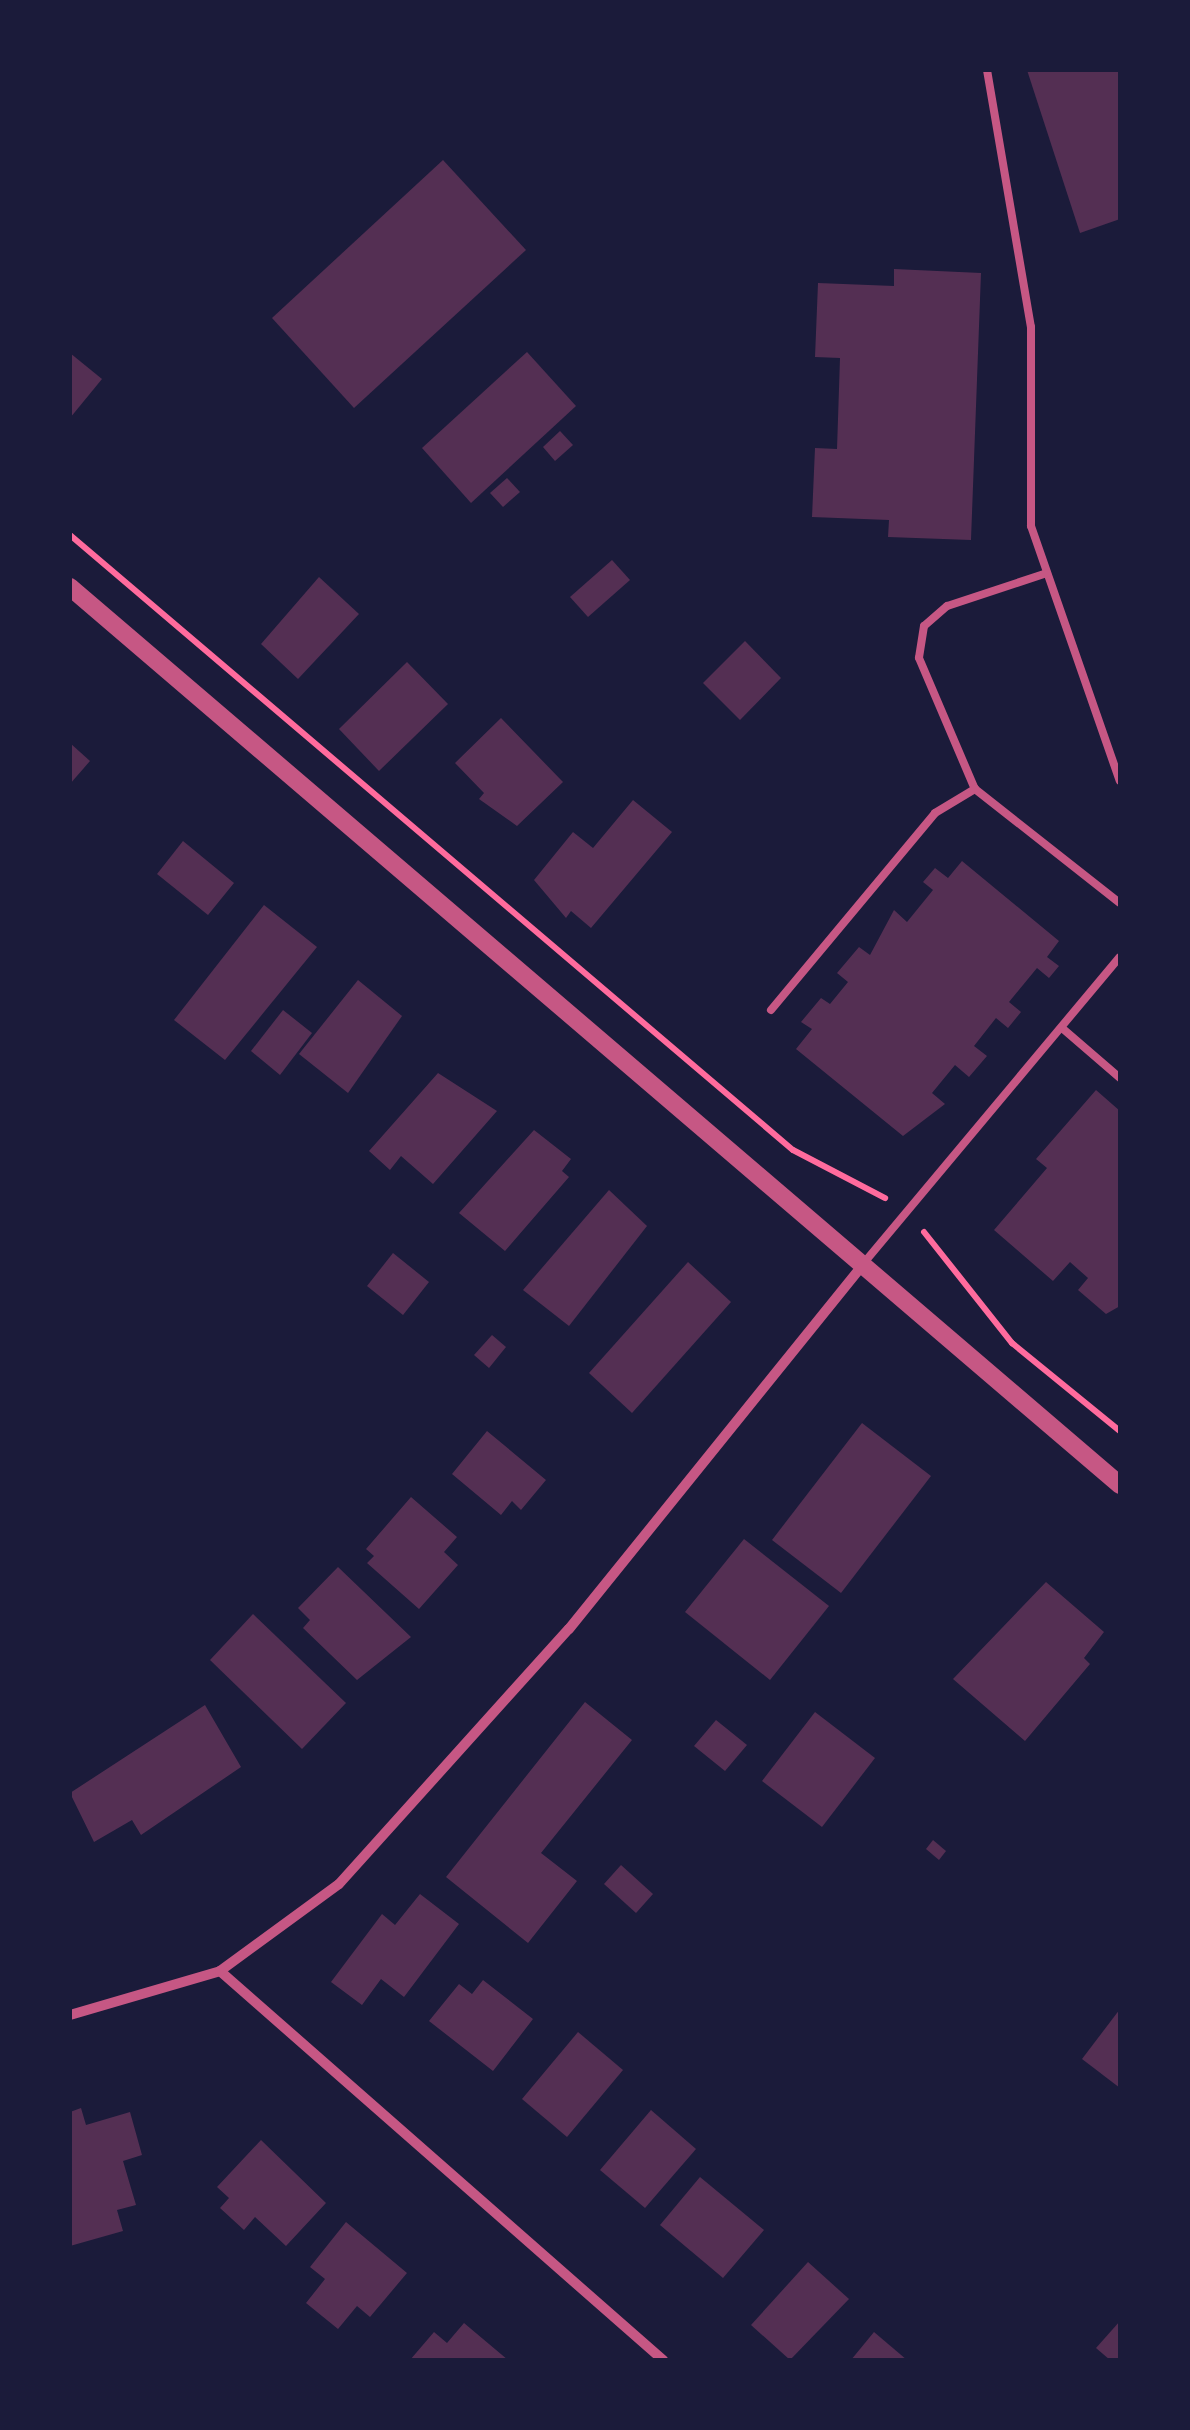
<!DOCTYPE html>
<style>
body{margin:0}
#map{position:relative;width:1190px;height:2430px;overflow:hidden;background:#1b1b3a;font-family:Quicksand,sans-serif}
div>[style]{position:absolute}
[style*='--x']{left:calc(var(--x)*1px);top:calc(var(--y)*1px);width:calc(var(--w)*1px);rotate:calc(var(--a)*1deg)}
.building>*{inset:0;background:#542f53}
.path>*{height:6px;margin:-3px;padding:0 3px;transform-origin:3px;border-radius:3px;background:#ff6b9d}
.service>*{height:8px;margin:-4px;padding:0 4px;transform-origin:4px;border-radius:4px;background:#c65784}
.minor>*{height:10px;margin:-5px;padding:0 5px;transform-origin:5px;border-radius:5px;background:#c65784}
.tertiary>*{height:18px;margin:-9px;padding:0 9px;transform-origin:9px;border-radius:9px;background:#c65784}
span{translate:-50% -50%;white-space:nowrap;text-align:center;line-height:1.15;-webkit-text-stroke:8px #1b1b3a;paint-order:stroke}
.frame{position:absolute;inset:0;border:72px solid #1b1b3a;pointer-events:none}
</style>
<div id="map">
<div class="building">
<i style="clip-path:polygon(1027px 70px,1120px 70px,1120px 219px,1080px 233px)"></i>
<i style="clip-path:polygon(443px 160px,526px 250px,354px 408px,272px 318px)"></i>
<i style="clip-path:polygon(894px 269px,981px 273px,971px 540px,888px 537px,889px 520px,812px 517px,815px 448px,837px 449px,840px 358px,815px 357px,818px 283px,894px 286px)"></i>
<i style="clip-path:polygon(527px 352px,576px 406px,471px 503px,422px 448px)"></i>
<i style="clip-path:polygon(70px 353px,102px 379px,70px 418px)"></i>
<i style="clip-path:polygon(560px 431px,573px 445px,555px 461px,543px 447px)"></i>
<i style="clip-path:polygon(507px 478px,520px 492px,503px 507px,490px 493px)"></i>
<i style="clip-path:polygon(612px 560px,630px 580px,588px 617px,570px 597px)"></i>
<i style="clip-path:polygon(319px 577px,359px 614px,298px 679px,261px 644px)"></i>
<i style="clip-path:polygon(745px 641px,781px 678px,740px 720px,703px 683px)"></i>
<i style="clip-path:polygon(407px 662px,448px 704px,379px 771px,339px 729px)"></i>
<i style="clip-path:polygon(501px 718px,563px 782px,517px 826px,479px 799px,484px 793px,455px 763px)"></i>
<i style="clip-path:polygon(70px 743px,90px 761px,70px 784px)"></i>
<i style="clip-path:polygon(633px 800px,672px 832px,591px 928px,571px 911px,566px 918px,534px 880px,573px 832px,593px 848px)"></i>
<i style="clip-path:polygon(183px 841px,234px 883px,208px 915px,157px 874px)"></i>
<i style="clip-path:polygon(962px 861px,1059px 941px,1047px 957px,1059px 966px,1049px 978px,1037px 968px,1009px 1002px,1021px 1012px,1008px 1028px,996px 1018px,974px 1046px,987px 1056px,969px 1077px,955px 1065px,932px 1093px,945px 1104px,903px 1136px,796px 1049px,812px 1029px,801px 1022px,821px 998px,830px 1004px,848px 982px,837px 973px,859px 947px,870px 955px,894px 910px,907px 922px,933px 890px,923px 882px,935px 868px,948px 878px)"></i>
<i style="clip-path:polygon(264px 905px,317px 947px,225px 1060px,174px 1020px)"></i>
<i style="clip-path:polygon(358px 980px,402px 1016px,348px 1093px,299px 1054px)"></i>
<i style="clip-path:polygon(283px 1010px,312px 1033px,280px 1075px,251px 1051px)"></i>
<i style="clip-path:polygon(438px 1073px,497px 1111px,433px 1184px,401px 1156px,390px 1170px,369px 1151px)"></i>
<i style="clip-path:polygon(1096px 1090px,1120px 1111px,1120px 1306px,1106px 1314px,1078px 1290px,1088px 1278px,1070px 1262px,1053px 1281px,994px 1230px,1047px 1168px,1036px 1159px)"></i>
<i style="clip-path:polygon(534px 1130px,571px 1159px,562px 1171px,569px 1177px,505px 1251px,459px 1213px)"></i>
<i style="clip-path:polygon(609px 1190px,647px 1226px,569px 1326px,523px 1290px)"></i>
<i style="clip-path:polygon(393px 1253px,429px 1282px,403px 1315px,367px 1286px)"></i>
<i style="clip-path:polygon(688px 1262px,731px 1302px,632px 1413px,589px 1373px)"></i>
<i style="clip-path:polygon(492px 1335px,506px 1347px,489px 1368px,474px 1355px)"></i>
<i style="clip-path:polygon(862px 1423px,931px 1476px,841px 1593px,772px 1540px)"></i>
<i style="clip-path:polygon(487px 1431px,546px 1480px,521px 1510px,512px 1501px,501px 1515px,452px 1474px)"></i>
<i style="clip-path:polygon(411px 1497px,457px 1537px,444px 1552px,458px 1565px,419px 1609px,367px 1563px,374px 1556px,366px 1549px)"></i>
<i style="clip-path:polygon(744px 1539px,829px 1606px,770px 1680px,685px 1612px)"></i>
<i style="clip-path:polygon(338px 1567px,411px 1637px,357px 1680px,303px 1628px,310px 1620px,298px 1608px)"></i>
<i style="clip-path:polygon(1046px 1582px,1104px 1632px,1084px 1658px,1090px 1664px,1025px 1741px,953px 1679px)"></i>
<i style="clip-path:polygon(253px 1614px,346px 1703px,302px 1749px,210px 1660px)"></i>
<i style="clip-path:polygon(585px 1702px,632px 1740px,541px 1853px,577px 1881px,528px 1943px,446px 1877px)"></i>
<i style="clip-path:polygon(205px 1705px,241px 1767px,141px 1835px,132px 1820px,94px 1842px,70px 1793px)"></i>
<i style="clip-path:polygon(815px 1712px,875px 1758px,822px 1827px,762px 1781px)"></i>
<i style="clip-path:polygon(716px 1720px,747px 1745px,725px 1771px,694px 1746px)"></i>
<i style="clip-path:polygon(933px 1840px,946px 1851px,939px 1860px,926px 1849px)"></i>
<i style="clip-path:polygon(621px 1865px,653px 1894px,636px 1913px,604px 1884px)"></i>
<i style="clip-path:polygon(420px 1894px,459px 1924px,404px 1997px,381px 1979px,362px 2005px,331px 1982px,382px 1914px,395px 1925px)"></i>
<i style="clip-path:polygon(483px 1980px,533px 2019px,493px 2071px,429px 2021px,459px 1984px,472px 1994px)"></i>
<i style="clip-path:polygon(1120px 2009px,1120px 2088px,1082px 2059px)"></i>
<i style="clip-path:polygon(578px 2032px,623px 2070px,567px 2137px,522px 2099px)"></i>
<i style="clip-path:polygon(81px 2108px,86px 2125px,130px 2112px,142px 2155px,123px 2161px,136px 2205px,117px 2210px,123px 2231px,70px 2246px,70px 2112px)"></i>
<i style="clip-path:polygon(651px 2110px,696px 2149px,645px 2208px,600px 2170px)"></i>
<i style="clip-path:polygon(261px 2140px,326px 2203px,286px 2246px,255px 2217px,244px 2230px,220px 2208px,229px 2198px,217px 2187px)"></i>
<i style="clip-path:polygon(700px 2177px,764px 2230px,723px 2278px,660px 2225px)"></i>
<i style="clip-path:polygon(346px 2222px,407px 2273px,370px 2317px,357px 2306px,338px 2329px,306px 2303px,325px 2279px,310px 2267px)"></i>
<i style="clip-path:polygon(808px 2262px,849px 2299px,790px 2360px,751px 2325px)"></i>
<i style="clip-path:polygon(1120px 2321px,1120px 2360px,1110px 2360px,1096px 2348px)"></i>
<i style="clip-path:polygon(464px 2323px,508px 2360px,410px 2360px,434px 2332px,447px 2343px)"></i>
<i style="clip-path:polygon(874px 2332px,907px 2360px,851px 2360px)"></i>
</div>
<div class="path">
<i style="--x:70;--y:535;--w:949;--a:40.39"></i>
<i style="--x:793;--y:1150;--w:104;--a:27.6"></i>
<i style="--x:924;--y:1232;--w:142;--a:51.6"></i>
<i style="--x:1012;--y:1343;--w:139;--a:39.2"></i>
</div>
<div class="service">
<i style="--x:987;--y:70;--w:261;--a:80.3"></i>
<i style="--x:1031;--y:327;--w:199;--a:90"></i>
<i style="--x:1031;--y:526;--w:270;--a:70.8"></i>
<i style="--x:1047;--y:573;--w:105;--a:161.7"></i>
<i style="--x:947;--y:606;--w:30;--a:139"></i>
<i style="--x:924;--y:626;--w:32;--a:99"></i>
<i style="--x:919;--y:658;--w:142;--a:66.9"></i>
<i style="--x:975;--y:789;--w:184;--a:38.2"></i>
<i style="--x:771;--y:1010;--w:256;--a:-50.2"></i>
<i style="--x:935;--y:813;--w:47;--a:-31"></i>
<i style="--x:1062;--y:1028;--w:77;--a:40.8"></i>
<i style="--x:863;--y:1264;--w:400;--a:-50.1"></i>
</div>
<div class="minor">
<i style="--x:220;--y:1971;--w:590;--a:41.29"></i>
<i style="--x:70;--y:2015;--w:156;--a:-16.3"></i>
<i style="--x:220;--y:1971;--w:147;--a:-36.2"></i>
<i style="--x:339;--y:1884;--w:343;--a:-48"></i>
<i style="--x:569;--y:1629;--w:468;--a:-51.1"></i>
</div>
<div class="tertiary">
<i style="--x:70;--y:587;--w:1382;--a:40.54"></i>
</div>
<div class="frame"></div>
</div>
